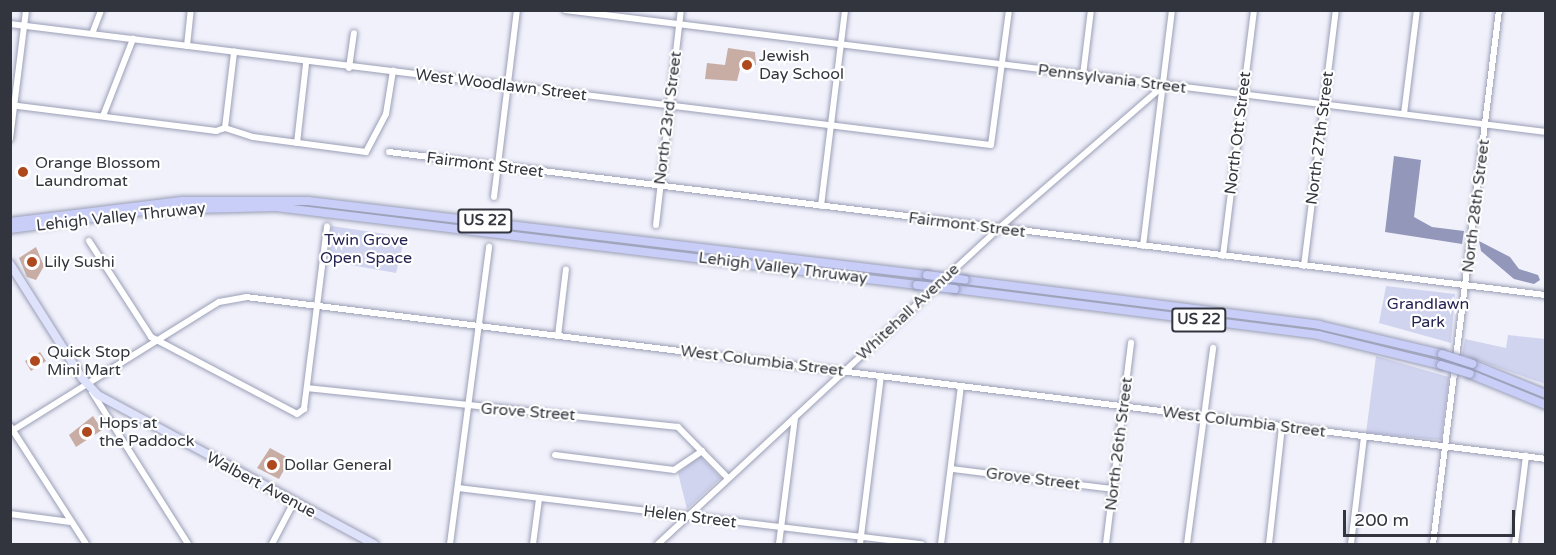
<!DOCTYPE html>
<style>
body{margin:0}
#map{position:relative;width:1556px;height:555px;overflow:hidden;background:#f0f1fb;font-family:"Varela Round",sans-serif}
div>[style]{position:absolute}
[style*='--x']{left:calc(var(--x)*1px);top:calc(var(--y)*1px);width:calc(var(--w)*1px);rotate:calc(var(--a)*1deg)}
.green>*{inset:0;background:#d1d4ef}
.water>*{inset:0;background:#9398bb}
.building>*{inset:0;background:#c8ada4}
.roads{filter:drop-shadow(0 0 2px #9b9fb6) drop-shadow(0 0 2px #9b9fb6)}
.minor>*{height:6px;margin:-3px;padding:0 3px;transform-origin:3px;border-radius:3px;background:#fff}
.major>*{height:8px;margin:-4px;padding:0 4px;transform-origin:4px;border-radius:4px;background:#dee2fa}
.highway>*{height:8px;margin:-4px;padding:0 4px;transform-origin:4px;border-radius:4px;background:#c8cef7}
.bridges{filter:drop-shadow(0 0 2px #9498b6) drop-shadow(0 0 2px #9498b6)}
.highway-bridge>*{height:8px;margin:-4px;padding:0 4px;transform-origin:4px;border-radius:4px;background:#c8cef7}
.dots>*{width:16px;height:16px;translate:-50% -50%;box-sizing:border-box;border:3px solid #fff;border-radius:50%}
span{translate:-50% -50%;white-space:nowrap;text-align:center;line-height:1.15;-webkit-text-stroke:4.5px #fff;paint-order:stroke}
.shield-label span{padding:2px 4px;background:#fff;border:2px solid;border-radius:4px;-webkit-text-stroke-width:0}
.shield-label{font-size:15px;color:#33353e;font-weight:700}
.poi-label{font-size:16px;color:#33353e}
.left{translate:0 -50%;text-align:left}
.street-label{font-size:16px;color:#33353e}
.park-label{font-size:16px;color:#232351}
.frame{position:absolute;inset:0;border:12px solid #33353e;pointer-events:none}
.scale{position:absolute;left:1343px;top:510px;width:172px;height:27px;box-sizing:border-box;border:3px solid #33353e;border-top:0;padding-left:8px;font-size:18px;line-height:21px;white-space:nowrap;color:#33353e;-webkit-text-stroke:4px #fff;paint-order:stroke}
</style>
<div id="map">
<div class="green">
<i style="clip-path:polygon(332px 226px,405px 237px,396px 273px,328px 261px)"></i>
<i style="clip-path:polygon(1386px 286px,1455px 294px,1451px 343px,1379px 323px)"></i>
<i style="clip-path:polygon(1508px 335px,1545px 339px,1545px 384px,1462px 355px,1465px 339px,1506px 348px)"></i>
<i style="clip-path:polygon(1376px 356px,1449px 377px,1441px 440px,1366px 433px)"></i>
<i style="clip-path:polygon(700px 456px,721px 478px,687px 509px,678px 473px)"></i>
</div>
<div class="water">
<i style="clip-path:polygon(1394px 156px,1421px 160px,1414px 217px,1432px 227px,1464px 231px,1462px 244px,1385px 232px)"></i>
<i style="clip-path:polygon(1479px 241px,1510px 257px,1519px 269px,1538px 275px,1540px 280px,1534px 284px,1514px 279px,1481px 251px)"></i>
</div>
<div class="building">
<i style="clip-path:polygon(728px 48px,755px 52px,756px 65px,741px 65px,737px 81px,705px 79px,707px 63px,725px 65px)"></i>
<i style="clip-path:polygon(36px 247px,44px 266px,36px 280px,27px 277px,19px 258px)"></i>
<i style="clip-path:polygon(40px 352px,46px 361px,31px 371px,25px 361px)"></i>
<i style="clip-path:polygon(93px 416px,102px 430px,76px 447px,69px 435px)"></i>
<i style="clip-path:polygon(270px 448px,290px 459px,279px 479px,257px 468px)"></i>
</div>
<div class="roads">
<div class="minor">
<i style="--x:565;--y:10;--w:989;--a:7.09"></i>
<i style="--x:10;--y:24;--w:988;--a:7.03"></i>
<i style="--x:991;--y:145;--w:136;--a:-82.4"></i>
<i style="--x:92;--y:34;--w:26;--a:-69"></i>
<i style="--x:187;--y:46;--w:36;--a:-84"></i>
<i style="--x:349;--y:68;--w:35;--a:-82"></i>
<i style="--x:1083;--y:75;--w:65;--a:-83"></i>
<i style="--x:10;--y:105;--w:208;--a:7.2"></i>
<i style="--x:216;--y:131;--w:9;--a:-18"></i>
<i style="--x:225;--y:128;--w:29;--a:18"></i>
<i style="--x:253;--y:137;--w:114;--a:7.6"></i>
<i style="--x:366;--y:152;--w:43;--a:-62.2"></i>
<i style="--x:386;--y:114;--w:44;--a:-80.8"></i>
<i style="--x:1404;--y:114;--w:105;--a:-82.9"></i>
<i style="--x:103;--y:116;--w:83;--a:-68.7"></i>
<i style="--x:225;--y:128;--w:77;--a:-83.2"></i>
<i style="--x:10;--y:139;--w:130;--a:-82.9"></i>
<i style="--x:297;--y:143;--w:80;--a:-83.5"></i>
<i style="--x:389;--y:152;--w:1166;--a:7.05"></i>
<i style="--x:494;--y:197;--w:188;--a:-83"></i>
<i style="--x:821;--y:206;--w:197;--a:-83"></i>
<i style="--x:656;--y:225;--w:216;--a:-83.4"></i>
<i style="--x:89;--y:241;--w:114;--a:57.1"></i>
<i style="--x:151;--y:337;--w:165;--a:27.8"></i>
<i style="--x:297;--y:414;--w:9;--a:-36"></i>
<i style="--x:304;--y:409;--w:184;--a:-82.8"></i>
<i style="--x:1143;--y:246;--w:238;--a:-83"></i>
<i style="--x:1223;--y:256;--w:248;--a:-82.8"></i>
<i style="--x:1304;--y:266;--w:258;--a:-82.9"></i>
<i style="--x:558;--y:336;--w:67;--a:-83.2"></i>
<i style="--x:307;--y:388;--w:373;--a:6"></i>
<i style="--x:678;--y:427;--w:71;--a:45.6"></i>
<i style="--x:92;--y:392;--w:180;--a:57.7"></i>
<i style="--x:10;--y:426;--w:140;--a:57.2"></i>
<i style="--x:10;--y:432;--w:246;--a:-31.9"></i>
<i style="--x:219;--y:302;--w:27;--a:-10"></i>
<i style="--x:246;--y:297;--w:1310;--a:7.1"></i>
<i style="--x:555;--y:455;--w:120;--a:7.2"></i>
<i style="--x:674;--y:470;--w:34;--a:-34"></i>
<i style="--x:952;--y:469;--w:162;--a:7.1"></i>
<i style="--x:458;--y:488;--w:467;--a:6.9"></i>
<i style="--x:10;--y:514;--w:61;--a:7.6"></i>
<i style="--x:272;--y:544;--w:47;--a:-62.4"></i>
<i style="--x:450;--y:544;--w:300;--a:-82.5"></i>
<i style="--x:533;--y:544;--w:45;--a:-82.4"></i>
<i style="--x:658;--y:544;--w:463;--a:-42.8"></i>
<i style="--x:998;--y:229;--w:218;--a:-40.9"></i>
<i style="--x:779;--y:544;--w:128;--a:-82.8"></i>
<i style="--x:860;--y:544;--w:169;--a:-82.9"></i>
<i style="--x:941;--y:544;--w:159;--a:-82.8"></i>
<i style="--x:1106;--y:544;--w:203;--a:-82.9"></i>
<i style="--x:1187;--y:544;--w:198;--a:-82.4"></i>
<i style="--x:1269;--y:544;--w:119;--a:-83.7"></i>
<i style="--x:1351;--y:544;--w:108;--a:-83.1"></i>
<i style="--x:1433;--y:544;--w:538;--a:-82.95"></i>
<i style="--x:1515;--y:544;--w:89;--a:-82.9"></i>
</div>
<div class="major">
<i style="--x:10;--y:264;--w:135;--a:57.7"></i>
<i style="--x:82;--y:378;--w:23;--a:47"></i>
<i style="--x:98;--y:395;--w:314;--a:28.4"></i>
</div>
<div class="highway">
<i style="--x:10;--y:222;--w:173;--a:-7"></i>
<i style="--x:182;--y:201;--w:126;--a:0"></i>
<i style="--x:308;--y:201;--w:623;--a:6.82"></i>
<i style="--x:10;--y:229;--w:142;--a:-7.7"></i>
<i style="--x:151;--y:210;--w:125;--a:-1.4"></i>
<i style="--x:276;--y:207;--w:646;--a:6.94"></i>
<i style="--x:965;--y:280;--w:357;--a:7.2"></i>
<i style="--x:1319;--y:325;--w:126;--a:13.3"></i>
<i style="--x:955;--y:289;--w:366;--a:7.2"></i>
<i style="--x:1318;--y:335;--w:127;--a:13.7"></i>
<i style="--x:1472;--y:364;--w:80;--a:22.1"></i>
<i style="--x:1470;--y:374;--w:82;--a:22.2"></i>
</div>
</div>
<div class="bridges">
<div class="highway-bridge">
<i style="--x:927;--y:275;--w:38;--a:7"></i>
<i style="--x:917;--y:285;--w:38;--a:6"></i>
<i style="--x:1442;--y:354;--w:32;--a:18"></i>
<i style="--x:1441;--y:365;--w:30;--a:17"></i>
</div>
</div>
<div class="dots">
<i style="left:747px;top:65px;background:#ae481d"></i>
<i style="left:23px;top:172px;background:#ae481d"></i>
<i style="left:32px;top:262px;background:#ae481d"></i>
<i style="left:35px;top:361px;background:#ae481d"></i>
<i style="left:87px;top:432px;background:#ae481d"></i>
<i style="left:272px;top:465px;background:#ae481d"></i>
</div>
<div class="shield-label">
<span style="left:485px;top:221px">US 22</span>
<span style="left:1199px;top:320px">US 22</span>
</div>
<div class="poi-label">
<span class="left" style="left:759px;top:65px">Jewish<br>Day School</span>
<span class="left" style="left:35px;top:172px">Orange Blossom<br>Laundromat</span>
<span class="left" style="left:44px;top:262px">Lily Sushi</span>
<span class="left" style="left:47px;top:361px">Quick Stop<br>Mini Mart</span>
<span class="left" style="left:99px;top:432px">Hops at<br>the Paddock</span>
<span class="left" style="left:284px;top:465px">Dollar General</span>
</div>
<div class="street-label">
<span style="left:1112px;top:79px;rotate:7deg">Pennsylvania Street</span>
<span style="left:501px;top:85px;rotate:7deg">West Woodlawn Street</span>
<span style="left:668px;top:118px;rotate:-83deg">North 23rd Street</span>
<span style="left:1238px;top:133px;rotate:-83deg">North Ott Street</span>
<span style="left:1320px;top:138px;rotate:-83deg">North 27th Street</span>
<span style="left:485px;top:165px;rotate:7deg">Fairmont Street</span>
<span style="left:1476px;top:206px;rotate:-83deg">North 28th Street</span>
<span style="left:121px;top:217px;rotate:-6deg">Lehigh Valley Thruway</span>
<span style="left:967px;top:225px;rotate:7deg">Fairmont Street</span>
<span style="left:783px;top:268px;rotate:7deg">Lehigh Valley Thruway</span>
<span style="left:908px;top:312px;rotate:-43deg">Whitehall Avenue</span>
<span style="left:762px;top:361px;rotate:7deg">West Columbia Street</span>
<span style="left:528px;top:412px;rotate:4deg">Grove Street</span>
<span style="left:1244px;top:422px;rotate:7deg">West Columbia Street</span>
<span style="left:1119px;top:444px;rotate:-83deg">North 26th Street</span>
<span style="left:1033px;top:479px;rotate:7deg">Grove Street</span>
<span style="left:261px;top:485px;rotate:28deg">Walbert Avenue</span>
<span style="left:690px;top:517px;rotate:7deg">Helen Street</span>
</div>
<div class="park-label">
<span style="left:366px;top:249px">Twin Grove<br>Open Space</span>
<span style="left:1428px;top:313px">Grandlawn<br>Park</span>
</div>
<div class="frame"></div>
<div class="scale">200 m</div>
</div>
